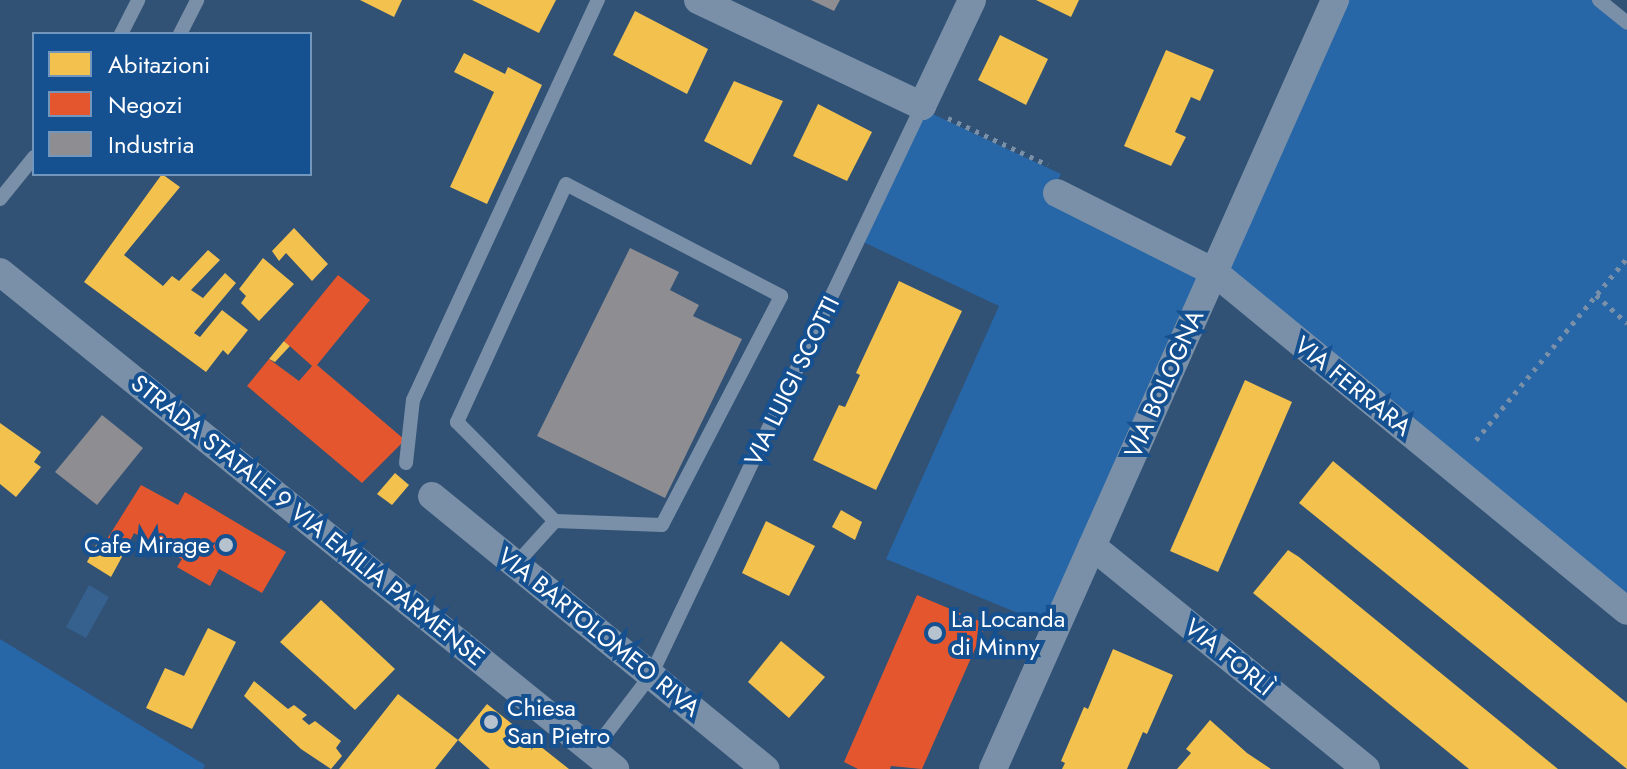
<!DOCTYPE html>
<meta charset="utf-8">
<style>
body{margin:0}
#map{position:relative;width:1627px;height:769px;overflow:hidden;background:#315175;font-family:Jost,sans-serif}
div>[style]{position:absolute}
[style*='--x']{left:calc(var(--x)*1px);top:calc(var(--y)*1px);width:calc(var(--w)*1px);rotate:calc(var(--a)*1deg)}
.green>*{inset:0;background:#2867a7}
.water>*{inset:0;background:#36618e}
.homes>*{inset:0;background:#f2c14e}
.shops>*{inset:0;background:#e4572e}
.industry>*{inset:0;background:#8d8d92}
.path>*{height:5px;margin-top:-2.5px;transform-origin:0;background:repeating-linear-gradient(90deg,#7990a8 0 4px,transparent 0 10px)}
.service>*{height:14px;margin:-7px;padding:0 7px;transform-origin:7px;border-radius:7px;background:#7990a8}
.minor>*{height:28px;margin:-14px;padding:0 14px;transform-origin:14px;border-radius:14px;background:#7990a8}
.dots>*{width:22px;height:22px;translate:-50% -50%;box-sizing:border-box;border:4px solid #155091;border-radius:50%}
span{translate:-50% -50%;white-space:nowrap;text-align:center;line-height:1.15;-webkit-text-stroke:8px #155091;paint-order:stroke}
.street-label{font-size:24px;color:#fff}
.poi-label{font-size:24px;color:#fff}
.right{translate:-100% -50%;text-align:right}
.left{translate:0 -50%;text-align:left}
.legend{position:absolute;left:32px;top:32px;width:280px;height:144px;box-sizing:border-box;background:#155091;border:2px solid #7396bd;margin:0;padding:10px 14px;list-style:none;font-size:24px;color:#fff}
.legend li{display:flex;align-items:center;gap:16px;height:40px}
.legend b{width:40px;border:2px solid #7396bd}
</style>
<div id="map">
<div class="green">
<i style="clip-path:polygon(1335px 0,1596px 0,1627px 25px,1627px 604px,1211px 270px,1055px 628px,886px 559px,999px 306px,859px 240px,922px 109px,1061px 174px,1052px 191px,1210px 270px)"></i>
<i style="clip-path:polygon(0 639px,205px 765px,203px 769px,0 769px)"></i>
</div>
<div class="water">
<i style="clip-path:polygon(89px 585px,109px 597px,86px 638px,66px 627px)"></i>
</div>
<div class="homes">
<i style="clip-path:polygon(360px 0,402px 0,394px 17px)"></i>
<i style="clip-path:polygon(472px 0,556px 0,539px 33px)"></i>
<i style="clip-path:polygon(1036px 0,1079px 0,1071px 17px)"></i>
<i style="clip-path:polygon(635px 11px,708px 49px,687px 94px,613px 55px)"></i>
<i style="clip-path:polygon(1000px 35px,1048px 59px,1026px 105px,978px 80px)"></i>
<i style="clip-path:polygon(1166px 50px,1214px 70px,1200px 101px,1191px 97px,1175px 132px,1186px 137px,1171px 166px,1124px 146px)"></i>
<i style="clip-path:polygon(464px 53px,505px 74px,508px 67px,542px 85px,487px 204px,450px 187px,494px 92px,454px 72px)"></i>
<i style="clip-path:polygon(734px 81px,783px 101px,751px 165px,704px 141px)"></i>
<i style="clip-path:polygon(818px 104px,872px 132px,847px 181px,793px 156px)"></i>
<i style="clip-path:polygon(162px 174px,180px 187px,124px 255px,163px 286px,172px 276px,179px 281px,208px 250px,220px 260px,191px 290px,203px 298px,225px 273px,236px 283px,194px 333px,200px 337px,222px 310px,248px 330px,228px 355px,223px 350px,206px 372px,84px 282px)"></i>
<i style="clip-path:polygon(294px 228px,328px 264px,312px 281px,286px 253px,279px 261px,272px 251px)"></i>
<i style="clip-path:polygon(263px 258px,294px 284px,259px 321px,241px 303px,246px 296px,239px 289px)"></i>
<i style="clip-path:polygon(899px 281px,962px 311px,876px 490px,813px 460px,839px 405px,845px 407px,860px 375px,856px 373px)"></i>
<i style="clip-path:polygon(284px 341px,290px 346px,275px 362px,269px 359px)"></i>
<i style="clip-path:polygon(1245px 380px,1292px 402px,1218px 572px,1170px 551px)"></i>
<i style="clip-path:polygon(0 423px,41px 452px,34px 462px,41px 467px,16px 497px,0 484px)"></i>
<i style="clip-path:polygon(1333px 461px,1627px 703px,1627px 769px,1299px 503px)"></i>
<i style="clip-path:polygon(395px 473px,409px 485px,392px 505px,377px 494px)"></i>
<i style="clip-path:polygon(841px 510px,862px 522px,855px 540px,832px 527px)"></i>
<i style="clip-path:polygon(766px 521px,815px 546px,789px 596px,742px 573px)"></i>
<i style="clip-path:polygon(97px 543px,123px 555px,111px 577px,87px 562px)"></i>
<i style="clip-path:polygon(1288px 550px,1299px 557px,1558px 769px,1469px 769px,1253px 593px)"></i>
<i style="clip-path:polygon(321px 600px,395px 669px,355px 710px,280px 642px)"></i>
<i style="clip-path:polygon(208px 628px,236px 642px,192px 729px,146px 708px,165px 668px,184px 676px)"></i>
<i style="clip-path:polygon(781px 641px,825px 677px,789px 718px,748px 682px)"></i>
<i style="clip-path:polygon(1113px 649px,1173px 675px,1147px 734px,1143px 732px,1127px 769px,1062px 769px,1065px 763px,1061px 761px,1084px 707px,1088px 709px)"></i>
<i style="clip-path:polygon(254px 681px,288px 709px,294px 705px,307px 715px,302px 719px,309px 725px,315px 721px,341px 741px,336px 748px,342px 756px,331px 769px,301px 749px,244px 696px)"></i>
<i style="clip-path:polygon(398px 694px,458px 740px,487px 704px,569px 769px,490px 769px,458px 740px,435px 769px,339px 769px)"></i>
<i style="clip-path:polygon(1210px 720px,1247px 753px,1271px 769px,1177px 769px,1191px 753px,1186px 749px)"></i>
</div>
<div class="shops">
<i style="clip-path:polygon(338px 275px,370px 300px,317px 365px,405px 440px,362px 483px,247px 386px,269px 359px,299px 381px,312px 366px,284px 341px)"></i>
<i style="clip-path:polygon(141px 485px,178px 505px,185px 492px,286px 552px,262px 593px,219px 569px,210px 586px,177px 567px,182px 559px,134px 533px,123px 555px,104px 544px)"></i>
<i style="clip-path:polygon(917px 595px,986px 624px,922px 769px,891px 766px,890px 769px,858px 769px,844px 762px)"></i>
</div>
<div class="industry">
<i style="clip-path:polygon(811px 0,840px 0,834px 11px)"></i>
<i style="clip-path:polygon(630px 248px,679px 272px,670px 290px,699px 305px,693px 316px,742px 339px,665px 498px,537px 436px)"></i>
<i style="clip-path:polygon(102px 415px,143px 448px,97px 505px,55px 472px)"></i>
</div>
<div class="path">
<i style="--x:948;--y:118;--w:110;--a:25.2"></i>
<i style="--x:1596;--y:295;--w:42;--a:42.1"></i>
<i style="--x:1476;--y:440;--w:236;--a:-50.3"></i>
</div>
<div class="service">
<i style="--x:1599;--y:0;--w:36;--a:39"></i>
<i style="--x:121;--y:34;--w:38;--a:-63"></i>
<i style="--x:180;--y:34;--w:38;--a:-63"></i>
<i style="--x:0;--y:199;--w:54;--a:-51"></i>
<i style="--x:406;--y:463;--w:63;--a:-83.7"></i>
<i style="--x:413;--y:400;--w:441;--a:-65.2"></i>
<i style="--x:516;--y:564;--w:58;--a:-47.8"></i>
<i style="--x:555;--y:521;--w:107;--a:2.1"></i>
<i style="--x:662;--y:525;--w:258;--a:-62.5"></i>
<i style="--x:781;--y:296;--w:242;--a:-152.5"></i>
<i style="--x:566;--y:184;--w:262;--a:114.6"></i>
<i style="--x:457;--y:422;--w:139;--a:45.3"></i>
<i style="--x:593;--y:751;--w:96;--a:-52.7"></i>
<i style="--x:651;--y:675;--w:630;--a:-64.53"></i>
</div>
<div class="minor">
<i style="--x:698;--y:0;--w:248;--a:25.3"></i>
<i style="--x:922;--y:106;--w:117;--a:-64.7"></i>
<i style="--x:1057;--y:193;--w:176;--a:26.7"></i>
<i style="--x:1214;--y:272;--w:534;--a:39.38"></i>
<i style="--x:0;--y:272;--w:791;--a:38.94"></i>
<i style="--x:432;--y:496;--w:431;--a:39.3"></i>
<i style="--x:1092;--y:546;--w:353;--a:39.1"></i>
<i style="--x:993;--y:769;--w:842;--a:-66.02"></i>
</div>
<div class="dots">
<i style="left:226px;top:545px;background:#b7c2cf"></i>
<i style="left:935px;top:633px;background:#b7c2cf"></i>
<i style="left:491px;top:722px;background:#b7c2cf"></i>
</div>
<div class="street-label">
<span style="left:792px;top:381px;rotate:-64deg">VIA LUIGI SCOTTI</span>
<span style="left:1164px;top:384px;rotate:-66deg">VIA BOLOGNA</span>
<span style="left:1353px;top:386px;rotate:39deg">VIA FERRARA</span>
<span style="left:308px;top:520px;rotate:39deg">STRADA STATALE 9 VIA EMILIA PARMENSE</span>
<span style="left:599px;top:632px;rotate:39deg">VIA BARTOLOMEO RIVA</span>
<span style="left:1229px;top:657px;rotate:39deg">VIA FORLÌ</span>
</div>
<div class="poi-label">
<span class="right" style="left:210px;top:545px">Cafe Mirage</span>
<span class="left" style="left:951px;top:633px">La Locanda<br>di Minny</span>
<span class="left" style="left:507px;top:722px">Chiesa<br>San Pietro</span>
</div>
<ul class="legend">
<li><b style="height:22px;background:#f2c14e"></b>Abitazioni</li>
<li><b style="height:22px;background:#e4572e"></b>Negozi</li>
<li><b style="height:22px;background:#8d8d92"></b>Industria</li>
</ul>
</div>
